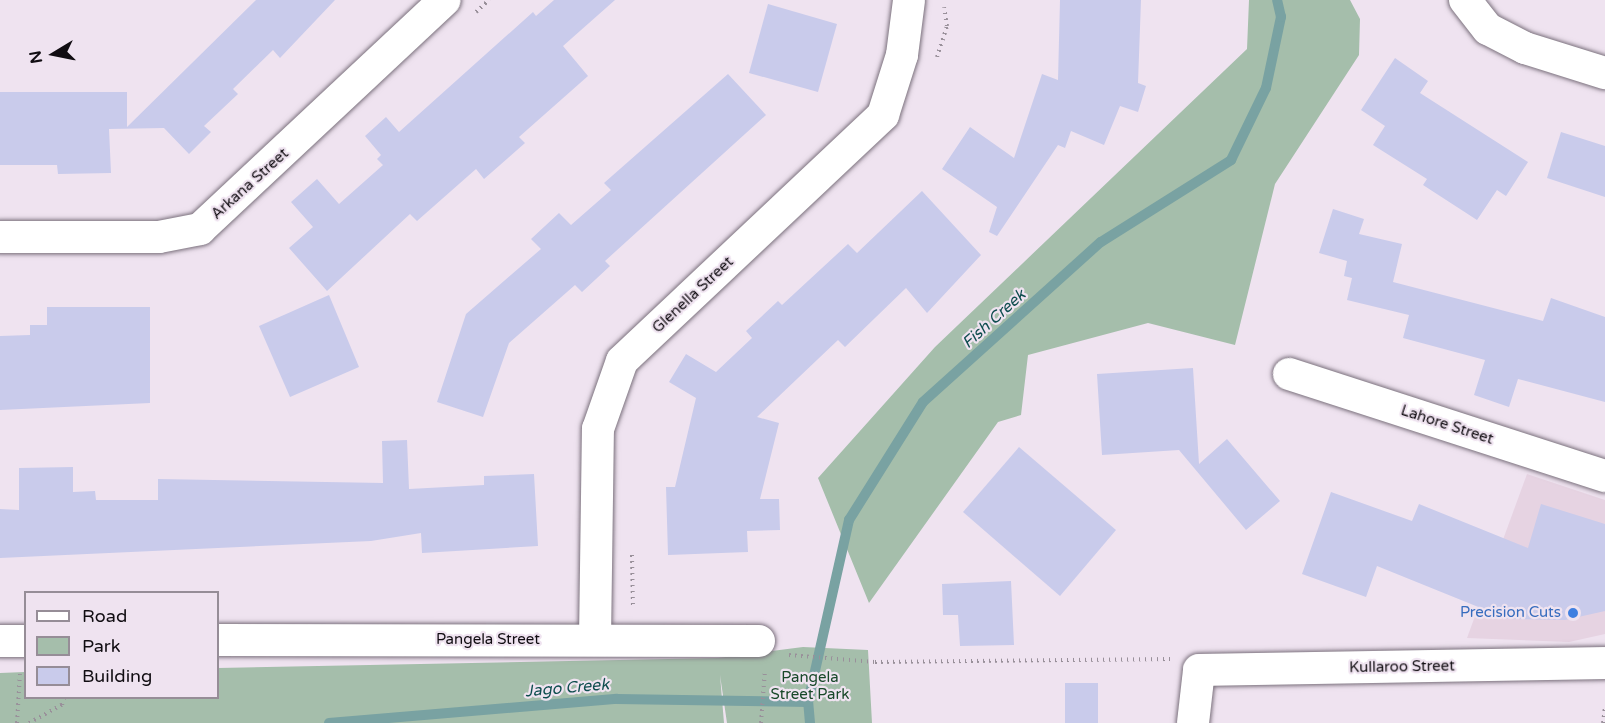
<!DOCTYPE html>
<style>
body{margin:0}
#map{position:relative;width:1605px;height:723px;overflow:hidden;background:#efe3f0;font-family:"Varela Round",sans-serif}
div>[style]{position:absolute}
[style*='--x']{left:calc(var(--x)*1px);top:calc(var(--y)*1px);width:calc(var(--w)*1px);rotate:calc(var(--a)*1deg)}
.commercial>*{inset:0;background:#e6d3e2}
.green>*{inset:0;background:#a5beab}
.stream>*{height:10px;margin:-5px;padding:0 5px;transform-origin:5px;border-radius:5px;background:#79a2a2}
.building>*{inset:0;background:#c9cbeb}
.path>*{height:4px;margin-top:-2px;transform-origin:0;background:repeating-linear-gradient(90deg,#99909a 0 1.5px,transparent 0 6px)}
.roads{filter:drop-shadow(0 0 2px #7b717d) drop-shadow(0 0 2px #7b717d)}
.street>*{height:32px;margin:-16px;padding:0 16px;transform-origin:16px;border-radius:16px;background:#fff}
.dots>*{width:16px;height:16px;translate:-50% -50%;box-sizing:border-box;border:3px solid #efe3f0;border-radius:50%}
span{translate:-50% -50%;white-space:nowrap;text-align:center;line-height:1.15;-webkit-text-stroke:4.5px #efe3f0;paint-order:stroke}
.street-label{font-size:15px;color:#110d12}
.shop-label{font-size:15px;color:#366cbe}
.right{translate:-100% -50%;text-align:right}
.park-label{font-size:15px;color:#184829}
.water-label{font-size:16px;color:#0e4d4e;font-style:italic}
.legend{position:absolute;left:24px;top:591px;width:195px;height:108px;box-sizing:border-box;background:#efe3f0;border:2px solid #968d97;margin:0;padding:8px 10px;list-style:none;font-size:18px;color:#110d12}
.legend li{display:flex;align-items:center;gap:12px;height:30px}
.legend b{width:30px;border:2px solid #968d97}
.north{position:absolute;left:24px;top:24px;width:60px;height:60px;-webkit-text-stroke:4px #efe3f0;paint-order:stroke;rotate:260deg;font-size:16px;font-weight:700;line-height:24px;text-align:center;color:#110d12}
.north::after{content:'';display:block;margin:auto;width:21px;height:27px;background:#110d12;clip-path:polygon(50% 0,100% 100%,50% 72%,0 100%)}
</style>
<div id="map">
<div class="commercial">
<i style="clip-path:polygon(1527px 474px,1605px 500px,1605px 634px,1569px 642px,1467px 638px)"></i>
</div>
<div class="green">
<i style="clip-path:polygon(1249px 0,1350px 0,1360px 19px,1359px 55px,1275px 184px,1235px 345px,1148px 323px,1028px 355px,1021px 415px,998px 422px,869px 603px,818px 478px,935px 347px,1247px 49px)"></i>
<i style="clip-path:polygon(803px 647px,868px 650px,872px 723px,727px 723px,720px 675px,724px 723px,0 723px,0 673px,25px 672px,26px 698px,218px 698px,218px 668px,718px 658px)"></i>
</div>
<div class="stream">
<i style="--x:329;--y:723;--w:289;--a:-4.8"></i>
<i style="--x:617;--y:699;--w:191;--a:0.9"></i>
<i style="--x:810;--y:723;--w:21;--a:-95"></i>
<i style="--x:808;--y:702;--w:187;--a:-77.3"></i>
<i style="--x:849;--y:520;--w:139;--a:-57.9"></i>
<i style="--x:923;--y:402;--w:239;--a:-42"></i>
<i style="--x:1101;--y:242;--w:154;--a:-32.2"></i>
<i style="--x:1231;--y:160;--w:80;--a:-64.1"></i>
<i style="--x:1266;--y:88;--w:73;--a:-78.1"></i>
<i style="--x:1281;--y:17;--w:17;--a:-103"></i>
</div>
<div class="building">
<i style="clip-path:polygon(256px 0,335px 0,280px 58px,273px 50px,233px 89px,238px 94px,204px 126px,211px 132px,189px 154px,164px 128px,109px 129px,111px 173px,58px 174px,57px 165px,0 165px,0 92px,127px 92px,127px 127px)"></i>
<i style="clip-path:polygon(554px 0,615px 0,563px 46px,588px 76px,519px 137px,525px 143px,484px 179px,476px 169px,417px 221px,410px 214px,327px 291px,289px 248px,313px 227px,291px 202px,317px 179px,339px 204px,383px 165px,377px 159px,381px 155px,365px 136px,386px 117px,399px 132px,533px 12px,536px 16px)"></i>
<i style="clip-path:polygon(1060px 0,1141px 0,1138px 83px,1146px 86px,1138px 112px,1120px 106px,1104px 145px,1071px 131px,1065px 148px,1058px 145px,997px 236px,989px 232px,997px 207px,942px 169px,970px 127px,1014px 158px,1042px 74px,1058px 80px)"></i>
<i style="clip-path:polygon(768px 4px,837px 24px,818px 92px,749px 73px)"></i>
<i style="clip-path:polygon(1395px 58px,1428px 81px,1420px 93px,1528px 162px,1506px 196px,1497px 190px,1477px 220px,1423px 185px,1427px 179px,1373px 145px,1385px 126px,1361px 110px)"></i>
<i style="clip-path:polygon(728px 74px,766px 115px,605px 261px,610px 266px,582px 292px,575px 285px,509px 343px,483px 417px,437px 402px,466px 314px,541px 249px,531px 239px,559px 213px,571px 225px,611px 190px,604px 183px)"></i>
<i style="clip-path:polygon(1561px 132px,1605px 146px,1605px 197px,1547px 178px)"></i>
<i style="clip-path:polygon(922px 191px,981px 255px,927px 313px,906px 288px,845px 347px,838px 340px,757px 417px,779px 423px,760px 499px,779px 499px,780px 530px,747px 531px,748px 552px,668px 555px,666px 487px,675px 487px,696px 398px,669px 382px,686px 354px,716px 372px,752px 338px,746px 331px,778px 301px,782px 305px,848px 244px,857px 253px)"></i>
<i style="clip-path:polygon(1333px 209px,1364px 219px,1359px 234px,1402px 244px,1393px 282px,1543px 321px,1551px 298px,1605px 317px,1605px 402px,1518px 379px,1509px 407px,1474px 395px,1485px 360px,1403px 338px,1409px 315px,1347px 300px,1352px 278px,1344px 276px,1347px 261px,1319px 253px)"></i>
<i style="clip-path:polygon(329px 295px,359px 367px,290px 397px,259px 326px)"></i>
<i style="clip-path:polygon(47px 307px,150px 307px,150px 403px,0 410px,0 336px,30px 335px,30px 325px,47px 325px)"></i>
<i style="clip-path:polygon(1193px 368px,1199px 464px,1227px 439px,1280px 501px,1246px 530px,1179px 450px,1102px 455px,1097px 374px)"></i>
<i style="clip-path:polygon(407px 440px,409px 489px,484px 485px,484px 476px,534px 474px,538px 546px,422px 553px,421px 533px,371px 541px,0 558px,0 509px,19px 510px,19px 468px,73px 467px,73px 492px,95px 491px,96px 500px,158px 500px,158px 479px,383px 483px,382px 441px)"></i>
<i style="clip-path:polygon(1019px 447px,1116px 530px,1060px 596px,963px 512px)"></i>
<i style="clip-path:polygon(1331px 492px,1412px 521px,1419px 504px,1528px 548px,1541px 504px,1605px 524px,1605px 611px,1565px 620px,1508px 619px,1377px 566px,1366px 597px,1302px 574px)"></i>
<i style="clip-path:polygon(1011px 581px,1014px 645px,960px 646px,958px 615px,943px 615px,942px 584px)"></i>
<i style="clip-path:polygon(1065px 683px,1098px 683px,1098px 723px,1065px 723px)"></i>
</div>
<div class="path">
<i style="--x:476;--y:12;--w:18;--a:-43"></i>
<i style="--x:937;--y:57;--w:33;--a:-72"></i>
<i style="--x:947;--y:26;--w:19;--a:-99"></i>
<i style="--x:632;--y:555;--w:53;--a:88.9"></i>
<i style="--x:789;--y:655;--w:86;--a:4.7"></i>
<i style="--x:875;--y:662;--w:295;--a:-0.6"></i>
<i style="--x:17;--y:723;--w:49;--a:-86.5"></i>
<i style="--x:29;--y:723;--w:38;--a:-29"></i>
<i style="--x:62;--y:705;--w:7;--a:-74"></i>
<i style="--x:761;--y:723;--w:52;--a:-85.6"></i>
<i style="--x:1603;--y:723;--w:17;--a:-83"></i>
</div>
<div class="roads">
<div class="street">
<i style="--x:1465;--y:0;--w:37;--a:52"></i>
<i style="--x:1488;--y:29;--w:42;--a:27.2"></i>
<i style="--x:1525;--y:48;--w:84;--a:17.4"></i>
<i style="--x:0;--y:237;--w:159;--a:0"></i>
<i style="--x:159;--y:237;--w:42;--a:-11"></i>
<i style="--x:200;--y:229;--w:335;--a:-43.1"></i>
<i style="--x:1289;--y:374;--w:332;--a:17.9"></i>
<i style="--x:218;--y:640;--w:541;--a:0.11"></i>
<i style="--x:595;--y:640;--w:211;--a:-89.2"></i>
<i style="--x:598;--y:429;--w:72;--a:-70.6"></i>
<i style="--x:622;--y:361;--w:359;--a:-43.3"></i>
<i style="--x:883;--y:115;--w:63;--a:-72.4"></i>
<i style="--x:902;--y:55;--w:55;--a:-82.7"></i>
<i style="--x:0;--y:641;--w:26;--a:0"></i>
<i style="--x:1193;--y:723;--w:53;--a:-83.5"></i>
<i style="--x:1199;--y:670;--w:406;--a:-1"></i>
</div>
</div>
<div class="dots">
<i style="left:1573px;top:613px;background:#3f7fe0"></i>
</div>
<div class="street-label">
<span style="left:250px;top:184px;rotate:-42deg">Arkana Street</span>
<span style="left:693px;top:295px;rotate:-43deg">Glenella Street</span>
<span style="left:1447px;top:425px;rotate:18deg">Lahore Street</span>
<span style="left:488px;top:640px">Pangela Street</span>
<span style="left:1402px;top:667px;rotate:-1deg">Kullaroo Street</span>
</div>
<div class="shop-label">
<span class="right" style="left:1561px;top:613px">Precision Cuts</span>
</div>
<div class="park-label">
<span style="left:810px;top:686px">Pangela<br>Street Park</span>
</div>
<div class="water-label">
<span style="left:994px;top:319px;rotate:-42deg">Fish Creek</span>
<span style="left:567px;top:688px;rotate:-5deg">Jago Creek</span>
</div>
<ul class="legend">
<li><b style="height:8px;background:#fff"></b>Road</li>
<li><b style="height:16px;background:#a5beab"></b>Park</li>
<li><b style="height:16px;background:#c9cbeb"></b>Building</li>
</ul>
<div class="north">N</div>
</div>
